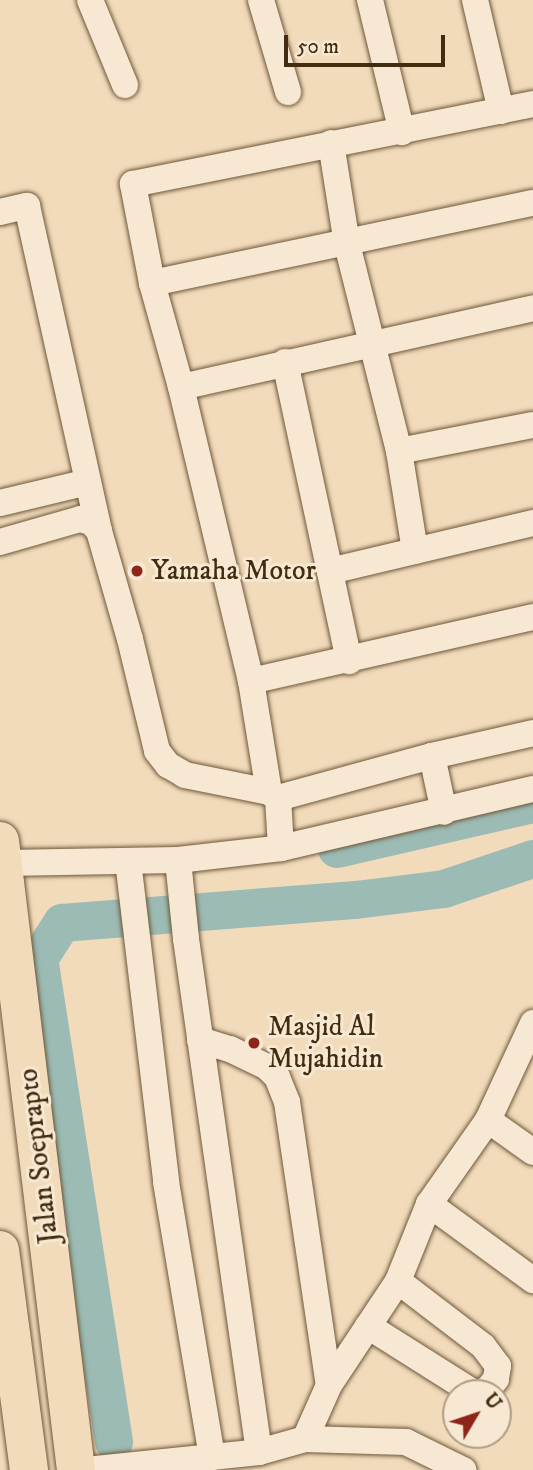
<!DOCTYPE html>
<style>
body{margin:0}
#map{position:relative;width:533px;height:1470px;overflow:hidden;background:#f2dbbb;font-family:"IM FELL DW Pica",serif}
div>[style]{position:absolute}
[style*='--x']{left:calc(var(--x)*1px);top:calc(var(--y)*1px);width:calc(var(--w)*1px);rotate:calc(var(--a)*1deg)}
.river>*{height:38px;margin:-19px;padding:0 19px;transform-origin:19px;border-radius:19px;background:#9bbbb4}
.roads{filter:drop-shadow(0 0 2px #6e583a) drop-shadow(0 0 2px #6e583a)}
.minor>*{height:26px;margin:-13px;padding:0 13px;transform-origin:13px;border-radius:13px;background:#f7e8d3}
.highway>*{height:38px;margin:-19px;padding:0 19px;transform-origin:19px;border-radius:19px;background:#f2dbbb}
.dots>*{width:19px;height:19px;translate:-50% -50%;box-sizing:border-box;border:4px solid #f7e8d3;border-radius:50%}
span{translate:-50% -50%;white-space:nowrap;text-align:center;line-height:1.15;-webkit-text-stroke:6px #f7e8d3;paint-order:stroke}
.poi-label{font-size:28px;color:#422c0f}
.left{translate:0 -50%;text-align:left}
.street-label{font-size:28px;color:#422c0f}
.north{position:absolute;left:442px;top:1379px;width:70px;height:70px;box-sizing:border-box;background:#f7e8d3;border:2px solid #af9d85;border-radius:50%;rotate:51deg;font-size:19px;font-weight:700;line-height:28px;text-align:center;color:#422c0f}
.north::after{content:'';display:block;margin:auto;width:24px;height:32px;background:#8f2418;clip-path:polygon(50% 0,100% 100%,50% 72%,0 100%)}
.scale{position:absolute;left:284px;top:35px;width:161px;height:32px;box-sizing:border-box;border:4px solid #422c0f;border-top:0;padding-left:9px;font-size:21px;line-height:24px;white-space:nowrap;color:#422c0f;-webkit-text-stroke:5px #f7e8d3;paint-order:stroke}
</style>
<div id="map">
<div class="river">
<i style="--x:337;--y:849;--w:201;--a:-12.9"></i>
<i style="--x:114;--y:1442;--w:489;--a:-98.8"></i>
<i style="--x:39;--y:959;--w:43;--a:-57.4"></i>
<i style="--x:62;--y:923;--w:295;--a:-4.5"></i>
<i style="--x:356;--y:900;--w:89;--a:-7.1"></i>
<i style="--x:444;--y:889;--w:94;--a:-18.6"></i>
</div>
<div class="roads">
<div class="minor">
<i style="--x:90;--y:0;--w:92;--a:67.6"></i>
<i style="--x:261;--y:0;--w:96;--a:73.6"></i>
<i style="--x:370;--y:0;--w:136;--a:76.4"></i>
<i style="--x:475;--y:0;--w:114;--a:76.8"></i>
<i style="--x:331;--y:143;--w:102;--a:81"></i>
<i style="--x:347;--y:244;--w:213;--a:75.9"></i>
<i style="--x:399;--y:451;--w:101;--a:80.9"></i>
<i style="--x:0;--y:212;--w:28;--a:-13"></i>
<i style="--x:27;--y:206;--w:333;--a:77.5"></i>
<i style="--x:152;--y:283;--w:389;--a:-11.9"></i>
<i style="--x:285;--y:362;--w:306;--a:77.9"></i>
<i style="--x:181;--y:387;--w:361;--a:-12.6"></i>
<i style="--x:399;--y:451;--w:136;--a:-11"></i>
<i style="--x:0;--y:503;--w:90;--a:-13.4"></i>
<i style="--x:0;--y:542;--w:83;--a:-16"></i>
<i style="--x:80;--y:519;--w:11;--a:15"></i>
<i style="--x:91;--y:522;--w:12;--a:48"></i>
<i style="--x:99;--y:531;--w:112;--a:74"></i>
<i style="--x:130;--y:639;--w:115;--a:76.4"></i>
<i style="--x:157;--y:751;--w:18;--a:52"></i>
<i style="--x:168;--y:765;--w:20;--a:30"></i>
<i style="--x:185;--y:775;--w:86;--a:11.4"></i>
<i style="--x:330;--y:571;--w:209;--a:-13.3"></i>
<i style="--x:251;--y:681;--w:289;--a:-12.8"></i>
<i style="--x:432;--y:756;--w:57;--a:77.9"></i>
<i style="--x:278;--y:798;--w:160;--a:-15.3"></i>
<i style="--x:432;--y:756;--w:104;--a:-12.8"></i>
<i style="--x:281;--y:848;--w:50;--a:-93.4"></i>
<i style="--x:278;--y:798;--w:11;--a:-146"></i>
<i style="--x:269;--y:792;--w:112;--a:-99.2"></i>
<i style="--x:251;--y:681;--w:302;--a:-103.4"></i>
<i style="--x:181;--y:387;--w:108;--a:-105.6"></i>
<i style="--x:152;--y:283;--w:101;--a:-100.9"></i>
<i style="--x:133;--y:184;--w:408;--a:-11.3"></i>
<i style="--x:178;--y:860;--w:79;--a:84.2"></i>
<i style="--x:186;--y:939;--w:518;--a:81.9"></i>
<i style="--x:128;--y:861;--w:323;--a:83.2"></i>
<i style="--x:166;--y:1182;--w:279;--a:80.5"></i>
<i style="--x:4;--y:863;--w:174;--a:-1"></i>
<i style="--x:178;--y:860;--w:104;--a:-6.6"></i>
<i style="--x:281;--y:848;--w:259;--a:-13.2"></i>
<i style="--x:200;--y:1040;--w:31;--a:17"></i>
<i style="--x:230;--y:1049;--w:41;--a:25.9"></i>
<i style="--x:267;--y:1067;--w:14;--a:45"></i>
<i style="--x:277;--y:1077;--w:27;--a:68"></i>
<i style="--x:287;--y:1102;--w:286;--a:81.6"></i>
<i style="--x:488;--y:1120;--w:55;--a:35.4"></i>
<i style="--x:429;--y:1204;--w:129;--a:36.2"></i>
<i style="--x:398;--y:1281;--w:107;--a:37.4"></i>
<i style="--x:483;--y:1346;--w:25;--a:53"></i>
<i style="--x:498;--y:1366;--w:13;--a:99"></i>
<i style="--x:496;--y:1379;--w:13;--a:129"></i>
<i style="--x:488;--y:1389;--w:10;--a:156"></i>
<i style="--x:368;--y:1326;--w:125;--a:32.3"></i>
<i style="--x:305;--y:1439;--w:59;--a:-66"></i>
<i style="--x:329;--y:1385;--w:125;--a:-56.4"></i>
<i style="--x:398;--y:1281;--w:83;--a:-68.1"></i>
<i style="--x:429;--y:1204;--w:103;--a:-54.9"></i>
<i style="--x:488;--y:1120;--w:107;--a:-65.1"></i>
<i style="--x:86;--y:1470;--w:174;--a:-5.9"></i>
<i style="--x:259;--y:1452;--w:48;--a:-15.8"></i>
<i style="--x:305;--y:1439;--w:101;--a:1.7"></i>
<i style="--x:406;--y:1442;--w:64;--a:26.2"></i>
</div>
<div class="highway">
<i style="--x:0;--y:841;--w:634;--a:83.11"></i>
<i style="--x:0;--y:1250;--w:222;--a:82.5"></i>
</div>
</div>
<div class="dots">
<i style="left:137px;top:571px;background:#8f2418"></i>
<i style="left:254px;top:1043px;background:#8f2418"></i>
</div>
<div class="poi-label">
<span class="left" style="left:151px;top:571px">Yamaha Motor</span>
<span class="left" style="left:268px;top:1043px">Masjid Al<br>Mujahidin</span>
</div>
<div class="street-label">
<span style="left:39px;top:1156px;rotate:-97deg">Jalan Soeprapto</span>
</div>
<div class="north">U</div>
<div class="scale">50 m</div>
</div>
